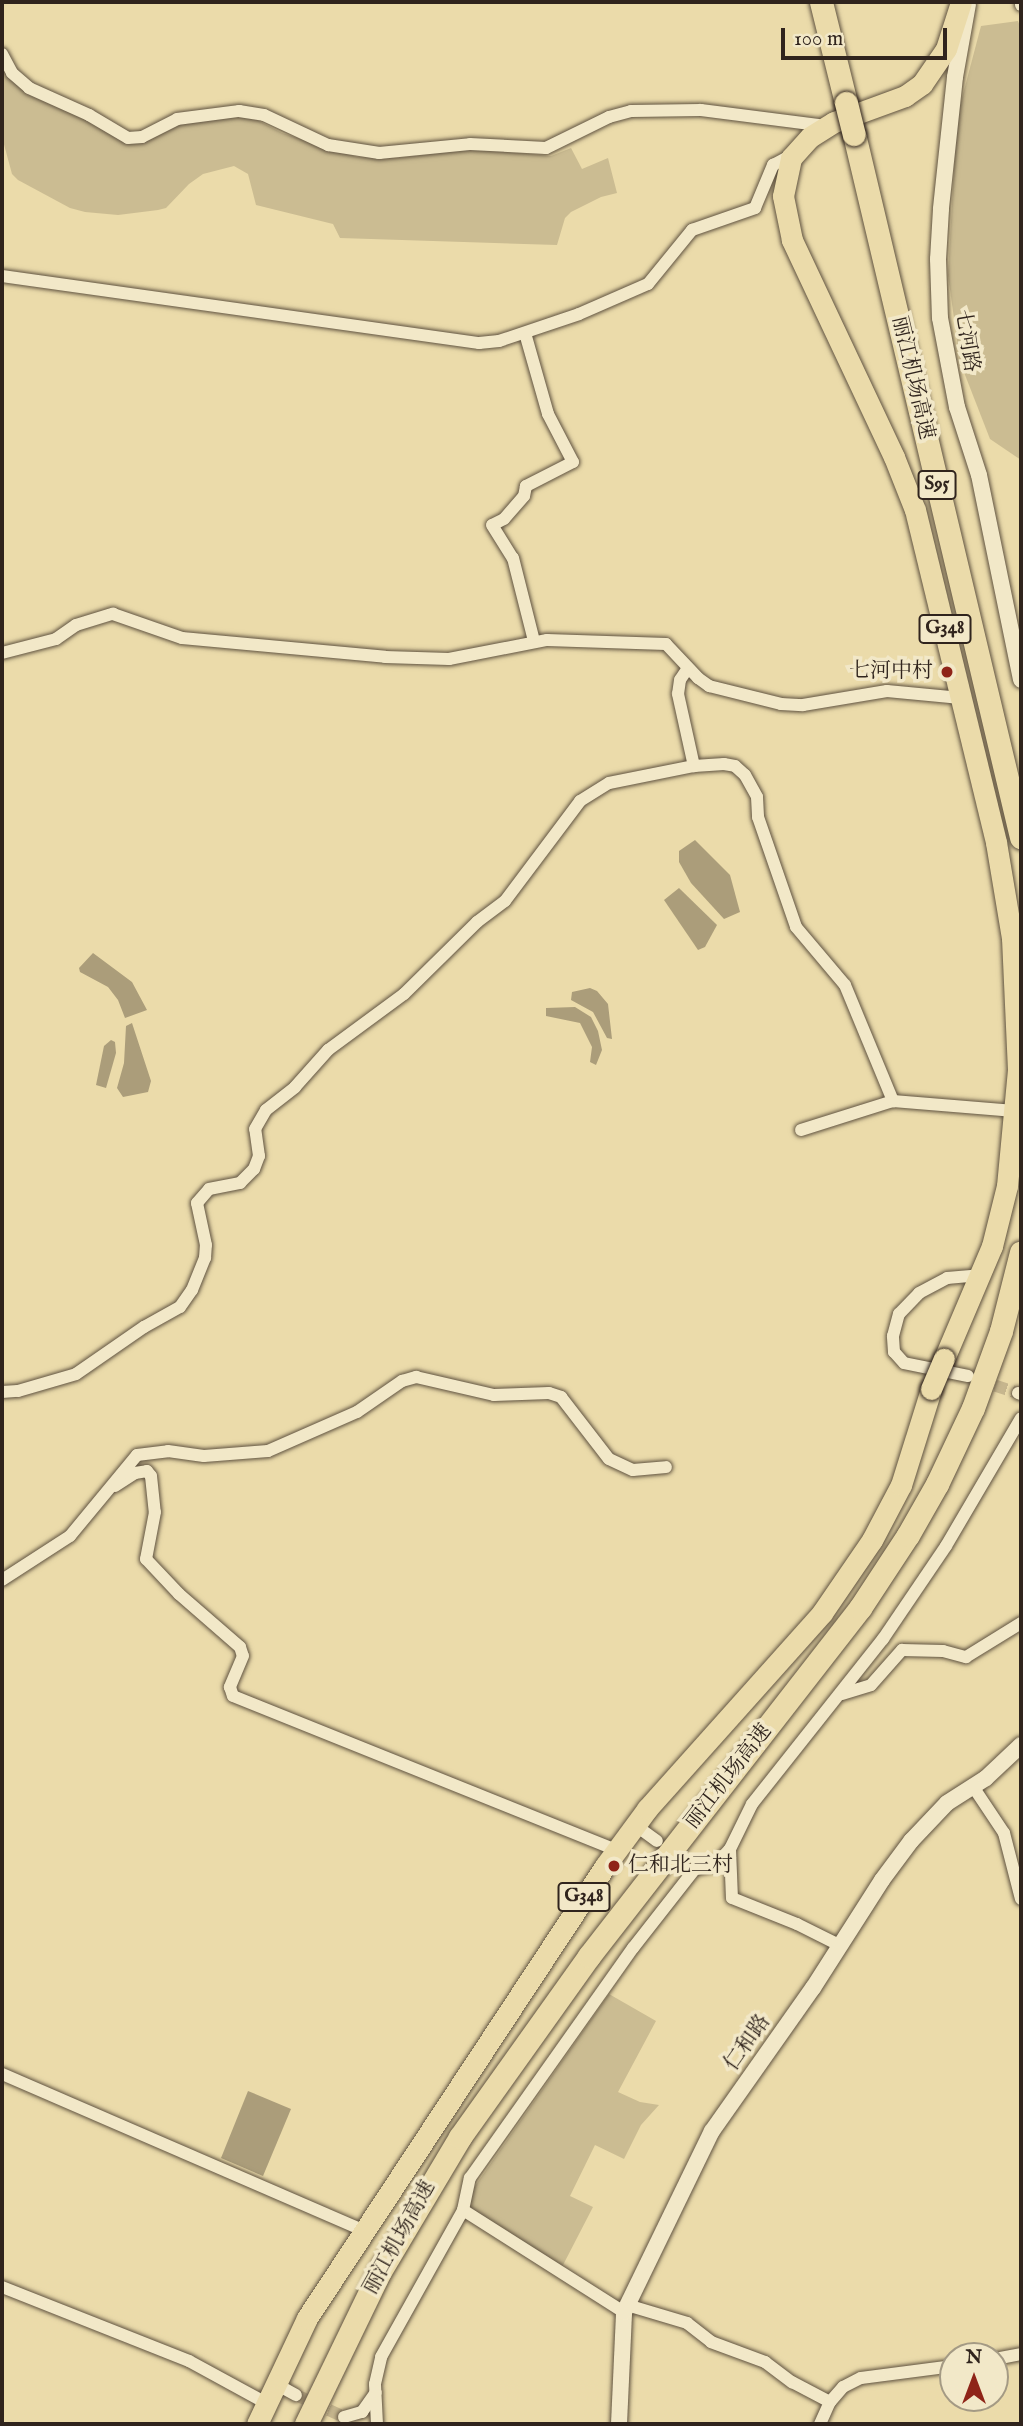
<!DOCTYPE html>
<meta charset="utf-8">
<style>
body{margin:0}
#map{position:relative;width:1023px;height:2426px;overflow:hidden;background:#ebdbaa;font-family:"IM FELL English","Noto Serif SC",serif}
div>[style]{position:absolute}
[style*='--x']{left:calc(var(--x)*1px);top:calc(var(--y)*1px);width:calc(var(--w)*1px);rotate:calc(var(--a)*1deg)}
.green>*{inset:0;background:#cbbc92}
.water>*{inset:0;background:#ab9d7a}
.minor-tunnel>*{height:12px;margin-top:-6px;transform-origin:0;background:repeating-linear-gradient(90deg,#c6b68e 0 12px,transparent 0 18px)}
.roads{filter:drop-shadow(0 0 2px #5f5240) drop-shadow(0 0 2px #5f5240)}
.minor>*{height:12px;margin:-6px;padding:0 6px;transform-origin:6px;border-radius:6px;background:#f2e8c8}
.tertiary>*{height:16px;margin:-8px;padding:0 8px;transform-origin:8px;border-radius:8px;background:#f2e8c8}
.trunk>*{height:21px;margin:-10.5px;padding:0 10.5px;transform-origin:10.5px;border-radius:10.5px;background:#ebdbaa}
.motorway>*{height:23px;margin:-11.5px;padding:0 11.5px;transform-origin:11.5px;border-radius:11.5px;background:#ebdbaa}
.bridges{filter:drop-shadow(0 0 2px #30241d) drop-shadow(0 0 2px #30241d)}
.trunk-bridge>*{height:21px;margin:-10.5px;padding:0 10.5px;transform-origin:10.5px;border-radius:10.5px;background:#ebdbaa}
.motorway-bridge>*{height:23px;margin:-11.5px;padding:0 11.5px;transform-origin:11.5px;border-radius:11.5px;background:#ebdbaa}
.dots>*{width:19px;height:19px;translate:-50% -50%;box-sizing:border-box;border:4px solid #f2e8c8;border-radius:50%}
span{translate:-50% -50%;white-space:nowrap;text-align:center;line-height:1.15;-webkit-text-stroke:7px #f2e8c8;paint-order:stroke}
.shield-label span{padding:2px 5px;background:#f2e8c8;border:2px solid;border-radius:5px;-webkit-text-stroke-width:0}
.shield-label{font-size:19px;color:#30241d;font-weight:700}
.street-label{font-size:21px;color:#30241d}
.poi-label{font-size:21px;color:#30241d}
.right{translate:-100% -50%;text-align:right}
.left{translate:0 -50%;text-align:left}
.frame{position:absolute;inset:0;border:4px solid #30241d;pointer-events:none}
.north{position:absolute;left:939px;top:2342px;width:70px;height:70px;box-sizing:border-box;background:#f2e8c8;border:2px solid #a49a84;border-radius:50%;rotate:0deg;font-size:19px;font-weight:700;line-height:28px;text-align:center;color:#30241d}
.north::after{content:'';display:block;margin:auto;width:24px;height:32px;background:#8f2418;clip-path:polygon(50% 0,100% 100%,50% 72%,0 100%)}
.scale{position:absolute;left:781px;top:28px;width:166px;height:32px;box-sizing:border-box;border:4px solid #30241d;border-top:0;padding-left:9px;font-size:21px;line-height:24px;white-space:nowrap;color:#30241d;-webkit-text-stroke:5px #f2e8c8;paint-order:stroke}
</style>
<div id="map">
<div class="green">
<i style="clip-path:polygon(1018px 21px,1021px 29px,1021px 460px,990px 439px,960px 362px,948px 275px,957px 117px,981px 26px)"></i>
<i style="clip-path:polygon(2px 66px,120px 140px,176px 123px,249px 116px,282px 133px,357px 157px,397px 158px,474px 149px,551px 156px,571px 148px,582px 169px,608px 158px,617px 193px,601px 197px,571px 212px,565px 218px,557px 245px,340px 238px,333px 224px,256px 205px,248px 174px,234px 166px,203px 174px,189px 184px,166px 208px,158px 210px,118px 215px,85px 212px,70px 208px,18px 180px,12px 174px,2px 137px)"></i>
<i style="clip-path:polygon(609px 1994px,656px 2021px,618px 2092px,640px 2102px,659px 2105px,641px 2125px,624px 2159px,595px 2145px,570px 2196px,593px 2207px,562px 2267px,469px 2209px,473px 2189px)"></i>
</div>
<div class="water">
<i style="clip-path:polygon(695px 840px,730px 875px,740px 912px,724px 919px,691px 883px,679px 862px,679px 851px)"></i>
<i style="clip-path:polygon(679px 888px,717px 925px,705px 947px,698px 950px,664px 900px)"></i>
<i style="clip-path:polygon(93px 953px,132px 982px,147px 1010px,125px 1018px,118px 1000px,108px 987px,80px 972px,79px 968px)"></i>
<i style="clip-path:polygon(590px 988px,597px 991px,608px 1004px,612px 1039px,607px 1038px,593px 1012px,571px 1000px,572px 992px)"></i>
<i style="clip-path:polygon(575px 1007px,591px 1017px,598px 1031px,602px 1050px,596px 1065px,590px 1062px,592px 1047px,580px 1023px,546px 1016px,546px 1008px)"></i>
<i style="clip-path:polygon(132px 1023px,151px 1081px,148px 1092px,123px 1097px,117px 1088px,124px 1063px,126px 1026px)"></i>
<i style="clip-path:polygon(111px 1040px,115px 1042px,116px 1053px,106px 1088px,96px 1085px,104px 1046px)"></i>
<i style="clip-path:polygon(248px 2091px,291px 2109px,263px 2176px,221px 2158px)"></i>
</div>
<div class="minor-tunnel">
<i style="--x:978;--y:1380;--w:42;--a:18"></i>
<i style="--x:669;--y:1849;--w:33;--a:38"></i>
<i style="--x:296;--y:2395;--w:53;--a:24.6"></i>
</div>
<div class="roads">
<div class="minor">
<i style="--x:1021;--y:2;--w:3;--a:90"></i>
<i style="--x:2;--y:54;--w:21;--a:62"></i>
<i style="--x:12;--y:73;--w:23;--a:41"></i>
<i style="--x:29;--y:88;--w:66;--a:24.2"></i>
<i style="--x:89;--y:115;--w:45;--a:30.5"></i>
<i style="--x:128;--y:138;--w:14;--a:-4"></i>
<i style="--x:142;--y:137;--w:39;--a:-27"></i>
<i style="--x:177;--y:119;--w:63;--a:-7.4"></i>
<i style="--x:239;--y:111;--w:25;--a:9"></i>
<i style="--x:264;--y:115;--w:71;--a:25.1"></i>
<i style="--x:328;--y:145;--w:52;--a:8.9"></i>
<i style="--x:379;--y:153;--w:91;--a:-5.6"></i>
<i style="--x:470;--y:144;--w:76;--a:3"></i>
<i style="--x:546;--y:148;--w:70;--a:-26.2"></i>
<i style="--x:609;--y:117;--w:23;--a:-15"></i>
<i style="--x:631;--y:111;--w:70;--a:-0.8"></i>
<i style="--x:701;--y:110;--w:126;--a:7.3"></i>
<i style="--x:2;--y:276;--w:482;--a:8"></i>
<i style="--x:479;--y:343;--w:20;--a:-6"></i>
<i style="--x:499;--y:341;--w:84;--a:-18.6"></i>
<i style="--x:579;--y:314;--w:75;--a:-23.5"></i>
<i style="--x:648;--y:284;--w:70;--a:-50.8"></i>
<i style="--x:692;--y:230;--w:67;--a:-19.2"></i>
<i style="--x:755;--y:208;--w:47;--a:-67.3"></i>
<i style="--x:773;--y:165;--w:24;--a:-28"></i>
<i style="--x:525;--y:333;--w:84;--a:74.1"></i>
<i style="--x:548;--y:414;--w:54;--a:62.5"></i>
<i style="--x:573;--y:462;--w:53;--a:152.9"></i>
<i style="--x:526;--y:486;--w:10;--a:101"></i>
<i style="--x:524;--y:496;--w:30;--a:131"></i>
<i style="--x:504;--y:519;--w:13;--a:153"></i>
<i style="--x:492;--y:525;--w:39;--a:58"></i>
<i style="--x:513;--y:558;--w:86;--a:75.8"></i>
<i style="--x:2;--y:653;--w:56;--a:-14.5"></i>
<i style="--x:56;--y:639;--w:24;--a:-35"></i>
<i style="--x:76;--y:625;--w:39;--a:-17"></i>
<i style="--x:113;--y:614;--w:73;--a:19.2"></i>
<i style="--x:182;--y:638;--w:204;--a:5.3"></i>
<i style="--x:385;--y:657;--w:64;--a:1.8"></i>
<i style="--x:449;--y:659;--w:100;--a:-11"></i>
<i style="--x:547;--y:640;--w:119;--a:1.9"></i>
<i style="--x:666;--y:644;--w:47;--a:46.7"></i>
<i style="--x:698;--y:678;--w:14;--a:36"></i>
<i style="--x:709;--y:686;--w:74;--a:14"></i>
<i style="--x:781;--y:704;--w:22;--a:3"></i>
<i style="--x:803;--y:705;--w:85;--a:-9.5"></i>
<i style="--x:887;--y:691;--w:74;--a:5.4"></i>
<i style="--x:688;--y:668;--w:14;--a:124"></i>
<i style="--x:680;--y:680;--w:14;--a:98"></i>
<i style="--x:678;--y:694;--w:74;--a:77.5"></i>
<i style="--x:801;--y:1130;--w:96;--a:-17.5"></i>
<i style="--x:893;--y:1101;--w:122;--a:4.7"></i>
<i style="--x:968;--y:1376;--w:65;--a:-168.5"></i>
<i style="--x:904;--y:1363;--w:15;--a:-132"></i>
<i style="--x:894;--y:1352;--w:16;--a:-94"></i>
<i style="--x:893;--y:1336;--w:23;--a:-75"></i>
<i style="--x:899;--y:1314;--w:29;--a:-46"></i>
<i style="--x:919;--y:1293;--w:32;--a:-28"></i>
<i style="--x:947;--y:1278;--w:33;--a:-5"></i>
<i style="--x:2;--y:1392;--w:16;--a:-4"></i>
<i style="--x:18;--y:1391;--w:60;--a:-16.3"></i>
<i style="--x:76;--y:1374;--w:83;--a:-34.7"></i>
<i style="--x:144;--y:1327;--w:41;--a:-29.1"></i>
<i style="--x:180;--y:1307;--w:21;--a:-55"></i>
<i style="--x:192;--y:1290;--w:35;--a:-68"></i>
<i style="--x:205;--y:1258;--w:13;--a:-86"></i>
<i style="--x:206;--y:1245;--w:43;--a:-102.1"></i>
<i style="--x:197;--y:1203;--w:18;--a:-49"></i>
<i style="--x:209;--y:1189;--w:32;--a:-11"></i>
<i style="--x:240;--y:1183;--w:20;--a:-45"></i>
<i style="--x:254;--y:1169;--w:14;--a:-69"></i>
<i style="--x:259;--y:1156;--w:27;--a:-98"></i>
<i style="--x:255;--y:1129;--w:22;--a:-60"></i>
<i style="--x:266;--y:1110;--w:37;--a:-38"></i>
<i style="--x:295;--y:1087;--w:50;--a:-48.3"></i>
<i style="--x:328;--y:1050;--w:94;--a:-36.4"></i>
<i style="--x:404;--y:994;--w:103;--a:-44.6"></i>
<i style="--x:477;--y:922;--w:35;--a:-37"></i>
<i style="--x:505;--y:901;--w:125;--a:-53.1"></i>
<i style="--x:580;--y:801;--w:34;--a:-32"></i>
<i style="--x:609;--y:783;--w:87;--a:-11.3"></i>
<i style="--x:694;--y:766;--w:30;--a:-4"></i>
<i style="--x:724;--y:764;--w:11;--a:10"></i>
<i style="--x:735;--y:766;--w:13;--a:42"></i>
<i style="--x:745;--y:775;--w:25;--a:61"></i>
<i style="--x:757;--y:797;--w:20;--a:87"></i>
<i style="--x:758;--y:817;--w:116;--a:70.9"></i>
<i style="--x:796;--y:927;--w:76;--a:49.8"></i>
<i style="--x:845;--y:985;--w:126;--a:67.5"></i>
<i style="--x:1018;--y:1393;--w:3;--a:18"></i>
<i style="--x:115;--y:1486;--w:24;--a:-33"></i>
<i style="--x:135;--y:1473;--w:12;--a:-9"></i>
<i style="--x:147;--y:1471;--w:6;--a:51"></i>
<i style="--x:151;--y:1476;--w:36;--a:84"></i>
<i style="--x:155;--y:1512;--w:48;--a:100.8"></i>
<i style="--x:146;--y:1559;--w:48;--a:46.7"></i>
<i style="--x:179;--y:1594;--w:81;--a:41"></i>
<i style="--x:240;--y:1647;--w:9;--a:72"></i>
<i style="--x:243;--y:1656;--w:34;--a:113"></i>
<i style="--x:230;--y:1687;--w:9;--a:72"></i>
<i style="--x:233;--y:1696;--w:413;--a:21.9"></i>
<i style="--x:2;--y:1580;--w:81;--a:-32.9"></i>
<i style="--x:70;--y:1536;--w:105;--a:-50.4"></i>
<i style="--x:137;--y:1455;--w:31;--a:-7"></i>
<i style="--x:168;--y:1451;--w:36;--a:8"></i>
<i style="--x:204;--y:1456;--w:64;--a:-4.5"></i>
<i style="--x:268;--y:1451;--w:97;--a:-23.7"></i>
<i style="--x:357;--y:1412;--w:55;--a:-34.6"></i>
<i style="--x:402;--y:1381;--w:15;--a:-16"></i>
<i style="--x:416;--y:1377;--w:80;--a:13"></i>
<i style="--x:494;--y:1395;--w:55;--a:-2.1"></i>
<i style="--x:549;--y:1393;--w:13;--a:18"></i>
<i style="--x:561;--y:1397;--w:78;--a:52.3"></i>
<i style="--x:609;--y:1459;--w:26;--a:25"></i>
<i style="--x:633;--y:1470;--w:33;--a:-5"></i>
<i style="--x:842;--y:1694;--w:30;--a:-17"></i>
<i style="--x:871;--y:1685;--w:47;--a:-48.5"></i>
<i style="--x:902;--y:1650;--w:41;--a:1.4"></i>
<i style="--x:943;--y:1651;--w:24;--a:15"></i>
<i style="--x:966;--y:1657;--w:65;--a:-31.7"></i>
<i style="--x:972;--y:1785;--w:58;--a:56.3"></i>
<i style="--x:1004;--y:1833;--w:68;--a:75.6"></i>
<i style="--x:635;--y:1825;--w:27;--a:36"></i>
<i style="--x:730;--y:1849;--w:49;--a:87.7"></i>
<i style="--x:732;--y:1898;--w:70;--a:21.8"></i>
<i style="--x:797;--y:1924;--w:49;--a:26.6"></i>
<i style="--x:2;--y:2074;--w:395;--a:23.4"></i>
<i style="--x:463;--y:2210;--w:191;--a:32.4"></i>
<i style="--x:2;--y:2287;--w:201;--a:21.6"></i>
<i style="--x:189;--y:2361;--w:88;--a:28.6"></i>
<i style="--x:627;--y:2305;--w:63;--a:16.7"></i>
<i style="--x:687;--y:2323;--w:31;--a:38"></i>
<i style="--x:711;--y:2342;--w:58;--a:20.3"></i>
<i style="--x:765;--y:2362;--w:34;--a:37"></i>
<i style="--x:792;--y:2382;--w:43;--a:27.8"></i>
<i style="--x:995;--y:2359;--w:26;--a:-11"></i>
<i style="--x:274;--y:2383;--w:25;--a:29"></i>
<i style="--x:344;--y:2417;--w:19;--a:-16"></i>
<i style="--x:362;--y:2412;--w:24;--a:-55"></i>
<i style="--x:377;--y:2424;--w:40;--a:-92.9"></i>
<i style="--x:375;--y:2384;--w:28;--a:-77"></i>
<i style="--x:381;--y:2357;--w:168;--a:-60.8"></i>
<i style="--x:463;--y:2210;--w:33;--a:-78"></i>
<i style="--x:470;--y:2178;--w:282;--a:-54.7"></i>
<i style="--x:633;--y:1948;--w:100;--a:-51.9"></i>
<i style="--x:695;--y:1869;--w:20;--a:-11"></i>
<i style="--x:715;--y:1865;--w:22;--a:-47"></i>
<i style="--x:730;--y:1849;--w:50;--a:-63.9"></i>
<i style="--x:752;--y:1804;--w:211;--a:-51.6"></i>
<i style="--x:883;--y:1639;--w:112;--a:-55.9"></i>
<i style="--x:946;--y:1546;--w:148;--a:-59.6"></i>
<i style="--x:820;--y:2424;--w:24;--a:-66"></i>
<i style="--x:830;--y:2402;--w:20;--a:-49"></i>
<i style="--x:843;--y:2387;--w:20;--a:-27"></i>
<i style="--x:861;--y:2378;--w:93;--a:-7.4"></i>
</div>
<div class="tertiary">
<i style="--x:968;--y:4;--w:74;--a:100.1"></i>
<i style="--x:955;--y:77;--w:133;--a:96.1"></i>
<i style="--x:941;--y:209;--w:50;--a:93.4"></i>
<i style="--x:938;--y:259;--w:59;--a:88.1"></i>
<i style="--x:940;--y:318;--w:91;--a:79.2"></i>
<i style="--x:957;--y:407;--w:71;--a:72.1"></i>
<i style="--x:979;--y:475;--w:209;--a:78.4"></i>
<i style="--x:619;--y:2424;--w:112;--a:-87.4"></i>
<i style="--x:624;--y:2312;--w:201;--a:-64.1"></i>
<i style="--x:712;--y:2131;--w:175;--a:-54.8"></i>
<i style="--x:813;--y:1988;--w:128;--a:-57.4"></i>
<i style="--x:882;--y:1880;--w:49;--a:-53.4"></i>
<i style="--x:911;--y:1841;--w:52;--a:-46.5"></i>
<i style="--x:947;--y:1803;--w:46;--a:-32.7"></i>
<i style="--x:986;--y:1778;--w:48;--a:-43.3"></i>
</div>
<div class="trunk">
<i style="--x:944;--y:1359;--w:123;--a:-67"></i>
<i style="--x:992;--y:1246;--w:62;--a:-76"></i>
<i style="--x:1007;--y:1186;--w:117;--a:-84.6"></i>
<i style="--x:1018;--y:1070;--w:132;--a:-92.6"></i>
<i style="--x:1012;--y:938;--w:97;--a:-99.5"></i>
<i style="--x:996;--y:842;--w:342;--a:-103.7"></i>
<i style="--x:915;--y:510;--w:57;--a:-111.6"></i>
<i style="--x:894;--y:457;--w:240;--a:-115.2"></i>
<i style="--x:792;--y:240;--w:45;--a:-101.6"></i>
<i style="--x:783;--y:196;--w:39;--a:-78"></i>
<i style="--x:791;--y:158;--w:28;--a:-48"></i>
<i style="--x:810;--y:137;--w:28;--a:-32"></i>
<i style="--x:834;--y:122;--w:76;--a:-20.1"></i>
<i style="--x:905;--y:96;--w:21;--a:-35"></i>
<i style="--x:922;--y:84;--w:42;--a:-55.6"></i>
<i style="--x:946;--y:49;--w:49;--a:-72.3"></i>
<i style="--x:257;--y:2424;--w:117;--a:-64.7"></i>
<i style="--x:307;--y:2318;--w:541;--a:-56.6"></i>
<i style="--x:605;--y:1866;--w:71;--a:-53.6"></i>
<i style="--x:647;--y:1809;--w:263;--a:-48.2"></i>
<i style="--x:822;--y:1613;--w:88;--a:-55.6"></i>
<i style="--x:872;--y:1540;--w:62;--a:-62.2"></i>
<i style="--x:901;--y:1485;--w:101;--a:-72.6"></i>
</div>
<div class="motorway">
<i style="--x:821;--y:2;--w:104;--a:76.1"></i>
<i style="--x:854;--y:134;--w:723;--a:76.64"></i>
<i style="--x:306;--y:2424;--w:168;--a:-64.2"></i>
<i style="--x:379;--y:2273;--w:158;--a:-59.2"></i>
<i style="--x:460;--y:2137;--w:222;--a:-54.5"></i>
<i style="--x:589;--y:1956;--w:441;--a:-52.1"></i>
<i style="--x:860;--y:1608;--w:87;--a:-56.7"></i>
<i style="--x:908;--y:1535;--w:59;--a:-60.4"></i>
<i style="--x:937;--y:1484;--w:84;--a:-64.7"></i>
<i style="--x:973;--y:1408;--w:82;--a:-70"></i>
<i style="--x:1001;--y:1331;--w:81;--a:-75.8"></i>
</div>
</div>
<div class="bridges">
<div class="trunk-bridge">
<i style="--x:931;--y:1389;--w:33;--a:-67"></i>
</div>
<div class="motorway-bridge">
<i style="--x:846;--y:103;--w:32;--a:76"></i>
</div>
</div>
<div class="dots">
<i style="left:947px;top:672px;background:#8f2418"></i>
<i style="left:614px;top:1866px;background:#8f2418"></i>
</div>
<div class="shield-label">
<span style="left:937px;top:485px">S95</span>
<span style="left:945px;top:629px">G348</span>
<span style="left:584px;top:1897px">G348</span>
</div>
<div class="street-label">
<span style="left:966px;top:341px;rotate:81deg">七河路</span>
<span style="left:912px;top:378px;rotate:77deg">丽江机场高速</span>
<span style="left:729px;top:1777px;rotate:-52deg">丽江机场高速</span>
<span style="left:748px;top:2043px;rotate:-55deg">仁和路</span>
<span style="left:400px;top:2238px;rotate:-61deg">丽江机场高速</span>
</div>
<div class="poi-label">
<span class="right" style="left:933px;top:672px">七河中村</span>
<span class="left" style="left:628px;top:1866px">仁和北三村</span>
</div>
<div class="frame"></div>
<div class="north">N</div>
<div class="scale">100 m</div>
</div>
